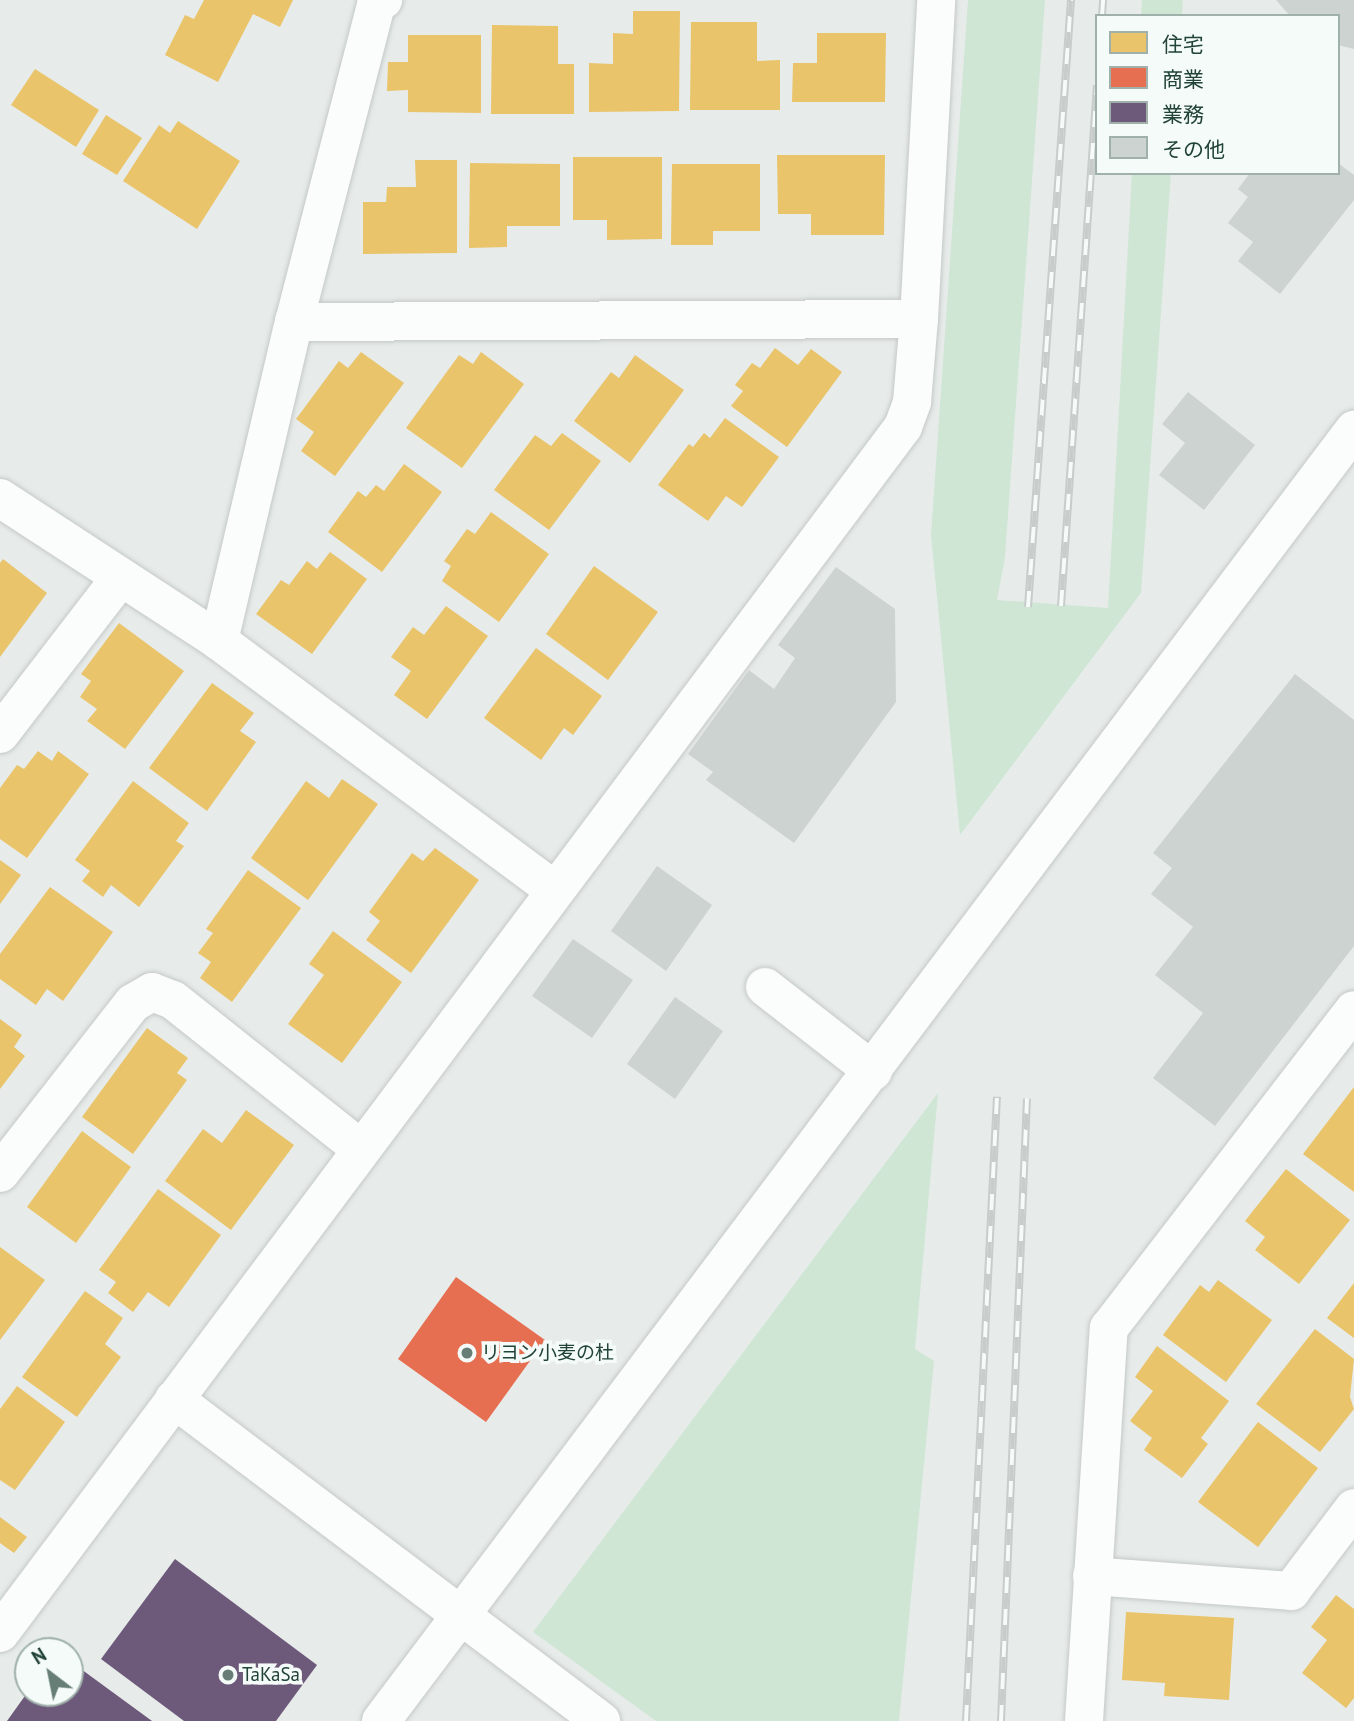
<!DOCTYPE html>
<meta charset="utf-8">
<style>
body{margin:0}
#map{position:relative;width:1354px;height:1721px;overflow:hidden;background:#e7ecea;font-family:"PT Sans","Noto Sans JP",sans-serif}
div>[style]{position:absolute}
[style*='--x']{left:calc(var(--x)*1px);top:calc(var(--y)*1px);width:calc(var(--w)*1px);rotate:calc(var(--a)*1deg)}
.green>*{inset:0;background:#cfe6d5}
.homes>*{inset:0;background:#e9c46a}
.shops>*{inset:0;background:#e76f51}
.offices>*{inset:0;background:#6d597a}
.building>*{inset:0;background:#cdd3d1}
.roads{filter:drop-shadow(0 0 2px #c4c9c7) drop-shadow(0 0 2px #c4c9c7)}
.minor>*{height:38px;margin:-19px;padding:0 19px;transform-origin:19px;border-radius:19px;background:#fbfcfc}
.rail>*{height:8px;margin-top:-4px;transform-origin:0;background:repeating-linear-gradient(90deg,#f5fbf8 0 16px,#c8cdcb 0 32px);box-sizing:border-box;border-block:2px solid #c8cdcb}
.dots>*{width:19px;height:19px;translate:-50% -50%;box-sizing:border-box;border:4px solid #f5fbf8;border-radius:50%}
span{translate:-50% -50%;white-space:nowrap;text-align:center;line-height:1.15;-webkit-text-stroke:7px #f5fbf8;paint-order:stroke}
.poi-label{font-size:19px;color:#214338}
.left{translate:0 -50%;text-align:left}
.legend{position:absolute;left:1095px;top:14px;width:245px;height:161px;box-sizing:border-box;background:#f5fbf8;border:2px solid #a0b1ab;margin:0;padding:9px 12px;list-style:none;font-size:21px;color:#214338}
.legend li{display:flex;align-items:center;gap:14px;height:35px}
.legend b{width:35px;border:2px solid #a0b1ab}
.north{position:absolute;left:14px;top:1637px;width:70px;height:70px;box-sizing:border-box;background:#f5fbf8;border:2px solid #a0b1ab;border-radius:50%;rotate:328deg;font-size:19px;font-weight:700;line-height:28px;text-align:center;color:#214338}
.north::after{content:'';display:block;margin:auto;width:24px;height:32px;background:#667e76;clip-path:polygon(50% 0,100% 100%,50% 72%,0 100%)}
</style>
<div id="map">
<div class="green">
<i style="clip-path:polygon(968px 0,1045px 0,1005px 557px,997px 600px,1108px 608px,1132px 173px,1171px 173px,1141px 593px,960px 835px,931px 535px)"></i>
<i style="clip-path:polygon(1142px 0,1183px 0,1182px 16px,1141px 16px)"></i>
<i style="clip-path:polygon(938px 1093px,915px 1349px,934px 1361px,899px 1721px,656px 1721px,533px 1632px)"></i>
</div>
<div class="homes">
<i style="clip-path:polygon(204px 0,293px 0,280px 27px,253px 14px,218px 82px,165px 55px,185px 15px,194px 19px)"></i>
<i style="clip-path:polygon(633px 11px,680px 11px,679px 111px,589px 112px,589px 63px,613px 64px,613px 33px,633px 34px)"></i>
<i style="clip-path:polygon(691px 22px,757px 22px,757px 61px,780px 60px,780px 110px,690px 110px)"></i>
<i style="clip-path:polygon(492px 25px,558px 26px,558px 64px,574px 64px,574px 114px,491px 114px)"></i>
<i style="clip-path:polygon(817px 33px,886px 33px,885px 102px,792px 102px,793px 63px,817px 63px)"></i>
<i style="clip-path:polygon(408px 35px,481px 35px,481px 113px,408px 112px,408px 90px,387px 91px,388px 62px,408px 62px)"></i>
<i style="clip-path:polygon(35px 69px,99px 110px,76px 147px,11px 105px)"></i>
<i style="clip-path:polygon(106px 115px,142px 138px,117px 175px,82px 154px)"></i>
<i style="clip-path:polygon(178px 121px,240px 161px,197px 229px,123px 181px,159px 125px,170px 133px)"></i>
<i style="clip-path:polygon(777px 155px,885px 155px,884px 235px,811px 235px,811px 214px,778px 214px)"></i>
<i style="clip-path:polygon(573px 157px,662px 157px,662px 239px,607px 240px,607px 220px,573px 220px)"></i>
<i style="clip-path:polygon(415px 160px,457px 160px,457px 253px,363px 254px,363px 202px,386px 202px,387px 187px,416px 187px)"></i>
<i style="clip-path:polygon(470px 163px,560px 164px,560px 226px,507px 226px,507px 247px,469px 248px)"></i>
<i style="clip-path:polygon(672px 164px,760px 164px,760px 231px,713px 231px,713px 245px,671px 245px)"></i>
<i style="clip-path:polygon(775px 348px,798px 365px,811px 349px,842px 372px,787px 447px,731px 406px,743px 391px,735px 385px,752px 363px,760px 368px)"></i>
<i style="clip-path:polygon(361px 352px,404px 383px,335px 476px,301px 451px,314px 432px,296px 419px,339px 361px,348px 368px)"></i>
<i style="clip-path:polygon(481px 352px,524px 384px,462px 468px,406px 428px,459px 355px,473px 364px)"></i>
<i style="clip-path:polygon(635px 355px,684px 390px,630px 463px,574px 421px,611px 372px,619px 378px)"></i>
<i style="clip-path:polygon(725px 418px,779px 457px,742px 507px,726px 496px,708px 521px,658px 485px,689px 444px,693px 447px,704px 433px,710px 438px)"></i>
<i style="clip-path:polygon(562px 433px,601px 461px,549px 530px,494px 490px,535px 435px,551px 446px)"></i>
<i style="clip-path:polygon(404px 464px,442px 492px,382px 572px,328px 532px,358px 491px,366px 497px,376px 485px,384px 491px)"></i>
<i style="clip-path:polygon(491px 512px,549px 554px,499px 622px,442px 581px,451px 566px,444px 561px,467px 529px,475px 534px)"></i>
<i style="clip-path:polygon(330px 552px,367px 579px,312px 654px,256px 614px,281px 580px,289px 585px,307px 561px,317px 569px)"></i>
<i style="clip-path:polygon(3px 559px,47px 593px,0 657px,0 563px)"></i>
<i style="clip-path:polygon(594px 566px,658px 612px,608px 680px,546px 634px)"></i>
<i style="clip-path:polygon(446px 606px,488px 636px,427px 719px,394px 695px,411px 671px,391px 657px,413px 627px,424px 635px)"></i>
<i style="clip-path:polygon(119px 623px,184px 671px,125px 749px,87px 721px,97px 709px,80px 697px,91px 681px,81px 674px)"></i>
<i style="clip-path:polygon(536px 648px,602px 696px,573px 735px,564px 728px,541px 760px,484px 718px)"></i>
<i style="clip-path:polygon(212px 683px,254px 713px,240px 731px,256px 742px,207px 811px,149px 768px)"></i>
<i style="clip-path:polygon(38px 751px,52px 761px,58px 751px,89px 774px,27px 858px,0 839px,0 788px,17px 765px,24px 769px)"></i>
<i style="clip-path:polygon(342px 779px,378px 804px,308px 900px,251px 858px,306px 781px,329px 798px)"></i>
<i style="clip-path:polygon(133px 781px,189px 823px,176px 841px,184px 846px,139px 907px,111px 885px,103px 897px,82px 881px,90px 871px,75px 860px)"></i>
<i style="clip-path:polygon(435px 848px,479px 880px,411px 973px,366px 940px,380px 921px,369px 912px,412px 853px,423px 861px)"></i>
<i style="clip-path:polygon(0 860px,21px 875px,0 904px)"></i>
<i style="clip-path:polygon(248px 870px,301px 908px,232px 1002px,200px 978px,211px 962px,198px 953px,213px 933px,206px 929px)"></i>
<i style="clip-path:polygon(50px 887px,113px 932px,63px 1001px,47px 989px,36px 1005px,0 979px,0 954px)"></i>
<i style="clip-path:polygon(333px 931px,402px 982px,342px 1063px,288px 1024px,324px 975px,309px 964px)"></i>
<i style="clip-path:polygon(0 1019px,22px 1035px,14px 1047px,25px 1056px,0 1089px)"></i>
<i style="clip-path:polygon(147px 1028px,188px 1058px,177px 1073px,187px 1080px,133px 1154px,82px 1117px)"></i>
<i style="clip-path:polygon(1354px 1087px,1354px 1192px,1303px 1154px)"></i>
<i style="clip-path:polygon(246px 1110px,294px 1145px,231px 1230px,165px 1181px,203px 1129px,222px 1143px)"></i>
<i style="clip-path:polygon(82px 1131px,131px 1167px,76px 1243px,27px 1207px)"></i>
<i style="clip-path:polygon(1286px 1169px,1350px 1220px,1299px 1284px,1255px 1250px,1265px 1237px,1245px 1221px)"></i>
<i style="clip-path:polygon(158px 1189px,221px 1235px,169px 1307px,148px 1292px,133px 1312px,108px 1293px,116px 1282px,99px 1270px)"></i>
<i style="clip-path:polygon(0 1247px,45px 1280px,0 1340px)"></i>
<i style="clip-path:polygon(1218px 1280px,1272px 1320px,1226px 1382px,1163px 1335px,1200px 1285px,1209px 1292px)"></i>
<i style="clip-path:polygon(1354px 1283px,1354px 1338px,1327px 1318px)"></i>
<i style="clip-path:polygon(85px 1291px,123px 1318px,105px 1344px,121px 1357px,77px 1417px,22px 1377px)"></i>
<i style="clip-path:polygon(1315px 1329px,1354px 1359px,1350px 1397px,1354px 1409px,1320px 1452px,1256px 1404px)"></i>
<i style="clip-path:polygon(1157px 1346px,1229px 1401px,1201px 1438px,1208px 1444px,1182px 1478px,1144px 1450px,1152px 1438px,1130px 1421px,1153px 1391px,1135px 1377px)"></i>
<i style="clip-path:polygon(17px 1386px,65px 1422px,15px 1490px,0 1480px,0 1409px)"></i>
<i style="clip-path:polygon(1258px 1422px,1318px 1468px,1258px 1547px,1198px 1502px)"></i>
<i style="clip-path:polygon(0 1517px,27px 1537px,14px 1553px,0 1543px)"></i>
<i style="clip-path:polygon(1336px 1595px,1354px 1609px,1354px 1698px,1346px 1708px,1302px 1673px,1327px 1640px,1311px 1627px)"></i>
<i style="clip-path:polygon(1126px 1612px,1234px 1618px,1229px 1700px,1164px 1696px,1165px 1683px,1122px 1680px)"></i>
</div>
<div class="shops">
<i style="clip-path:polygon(456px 1277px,545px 1340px,486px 1422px,398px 1359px)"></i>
</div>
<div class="offices">
<i style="clip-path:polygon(175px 1559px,317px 1665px,276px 1721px,184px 1721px,101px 1659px)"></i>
<i style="clip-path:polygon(70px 1661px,152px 1721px,7px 1721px,27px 1693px,70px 1693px)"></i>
</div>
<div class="building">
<i style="clip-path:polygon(1276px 0,1354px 0,1354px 49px,1338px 45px,1338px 16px,1290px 16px)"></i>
<i style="clip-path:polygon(1338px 163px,1354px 175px,1354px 200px,1280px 294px,1238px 261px,1253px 242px,1228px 223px,1248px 197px,1238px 189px,1250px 173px,1338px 173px)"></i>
<i style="clip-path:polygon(1188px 392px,1255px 445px,1204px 510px,1159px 475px,1185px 443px,1162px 424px)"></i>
<i style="clip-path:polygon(836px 567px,895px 609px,896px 702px,794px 843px,706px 780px,713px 772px,688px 754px,749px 670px,774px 689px,795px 658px,778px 645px)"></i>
<i style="clip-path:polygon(1295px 674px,1354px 720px,1354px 946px,1215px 1126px,1153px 1078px,1203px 1013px,1155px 975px,1193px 927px,1151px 894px,1172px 868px,1153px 853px)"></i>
<i style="clip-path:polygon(657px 866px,712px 905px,666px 971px,611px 931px)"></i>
<i style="clip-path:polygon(573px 939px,633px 980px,592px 1038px,532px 996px)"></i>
<i style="clip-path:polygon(675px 997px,723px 1031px,675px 1099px,627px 1064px)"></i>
</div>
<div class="roads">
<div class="minor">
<i style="--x:294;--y:322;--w:625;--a:-0.28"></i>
<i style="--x:0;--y:498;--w:262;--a:33.1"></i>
<i style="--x:219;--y:641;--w:416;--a:36.6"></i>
<i style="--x:219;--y:641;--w:328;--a:-76.8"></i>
<i style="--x:294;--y:322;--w:327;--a:-75.5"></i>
<i style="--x:376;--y:5;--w:9;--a:-36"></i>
<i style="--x:0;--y:734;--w:197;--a:-52.4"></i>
<i style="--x:765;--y:987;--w:137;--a:37.9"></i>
<i style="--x:0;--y:1173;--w:216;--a:-52"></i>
<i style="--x:133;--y:1003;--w:22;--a:-30"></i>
<i style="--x:152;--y:992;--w:22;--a:21"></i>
<i style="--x:173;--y:1000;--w:238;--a:38.4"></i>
<i style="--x:174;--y:1399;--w:535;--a:37.02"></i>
<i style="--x:1092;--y:1576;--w:200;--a:4.3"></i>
<i style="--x:1291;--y:1591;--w:104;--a:-52.8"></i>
<i style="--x:0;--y:1633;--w:1507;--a:-53.18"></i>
<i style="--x:903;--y:427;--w:27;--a:-70"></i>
<i style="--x:912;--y:402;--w:83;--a:-85.2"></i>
<i style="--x:919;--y:319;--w:319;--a:-86.9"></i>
<i style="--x:381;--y:1721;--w:1617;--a:-53"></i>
<i style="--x:1084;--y:1721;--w:394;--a:-86.4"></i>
<i style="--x:1109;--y:1328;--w:401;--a:-52.4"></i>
</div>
</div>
<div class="rail">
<i style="--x:1102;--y:16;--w:16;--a:-86"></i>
<i style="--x:1061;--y:606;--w:522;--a:-86.05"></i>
<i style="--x:1028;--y:607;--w:609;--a:-85.95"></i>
<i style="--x:966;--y:1721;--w:625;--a:-87.16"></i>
<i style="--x:1001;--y:1721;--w:623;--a:-87.61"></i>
</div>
<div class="dots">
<i style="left:467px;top:1353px;background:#667e76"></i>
<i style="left:228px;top:1675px;background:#667e76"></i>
</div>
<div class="poi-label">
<span class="left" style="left:481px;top:1353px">リヨン小麦の杜</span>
<span class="left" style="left:242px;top:1675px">TaKaSa</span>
</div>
<ul class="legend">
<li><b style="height:19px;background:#e9c46a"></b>住宅</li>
<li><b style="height:19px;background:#e76f51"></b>商業</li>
<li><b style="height:19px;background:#6d597a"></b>業務</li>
<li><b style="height:19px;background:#cdd3d1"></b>その他</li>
</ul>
<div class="north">N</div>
</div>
